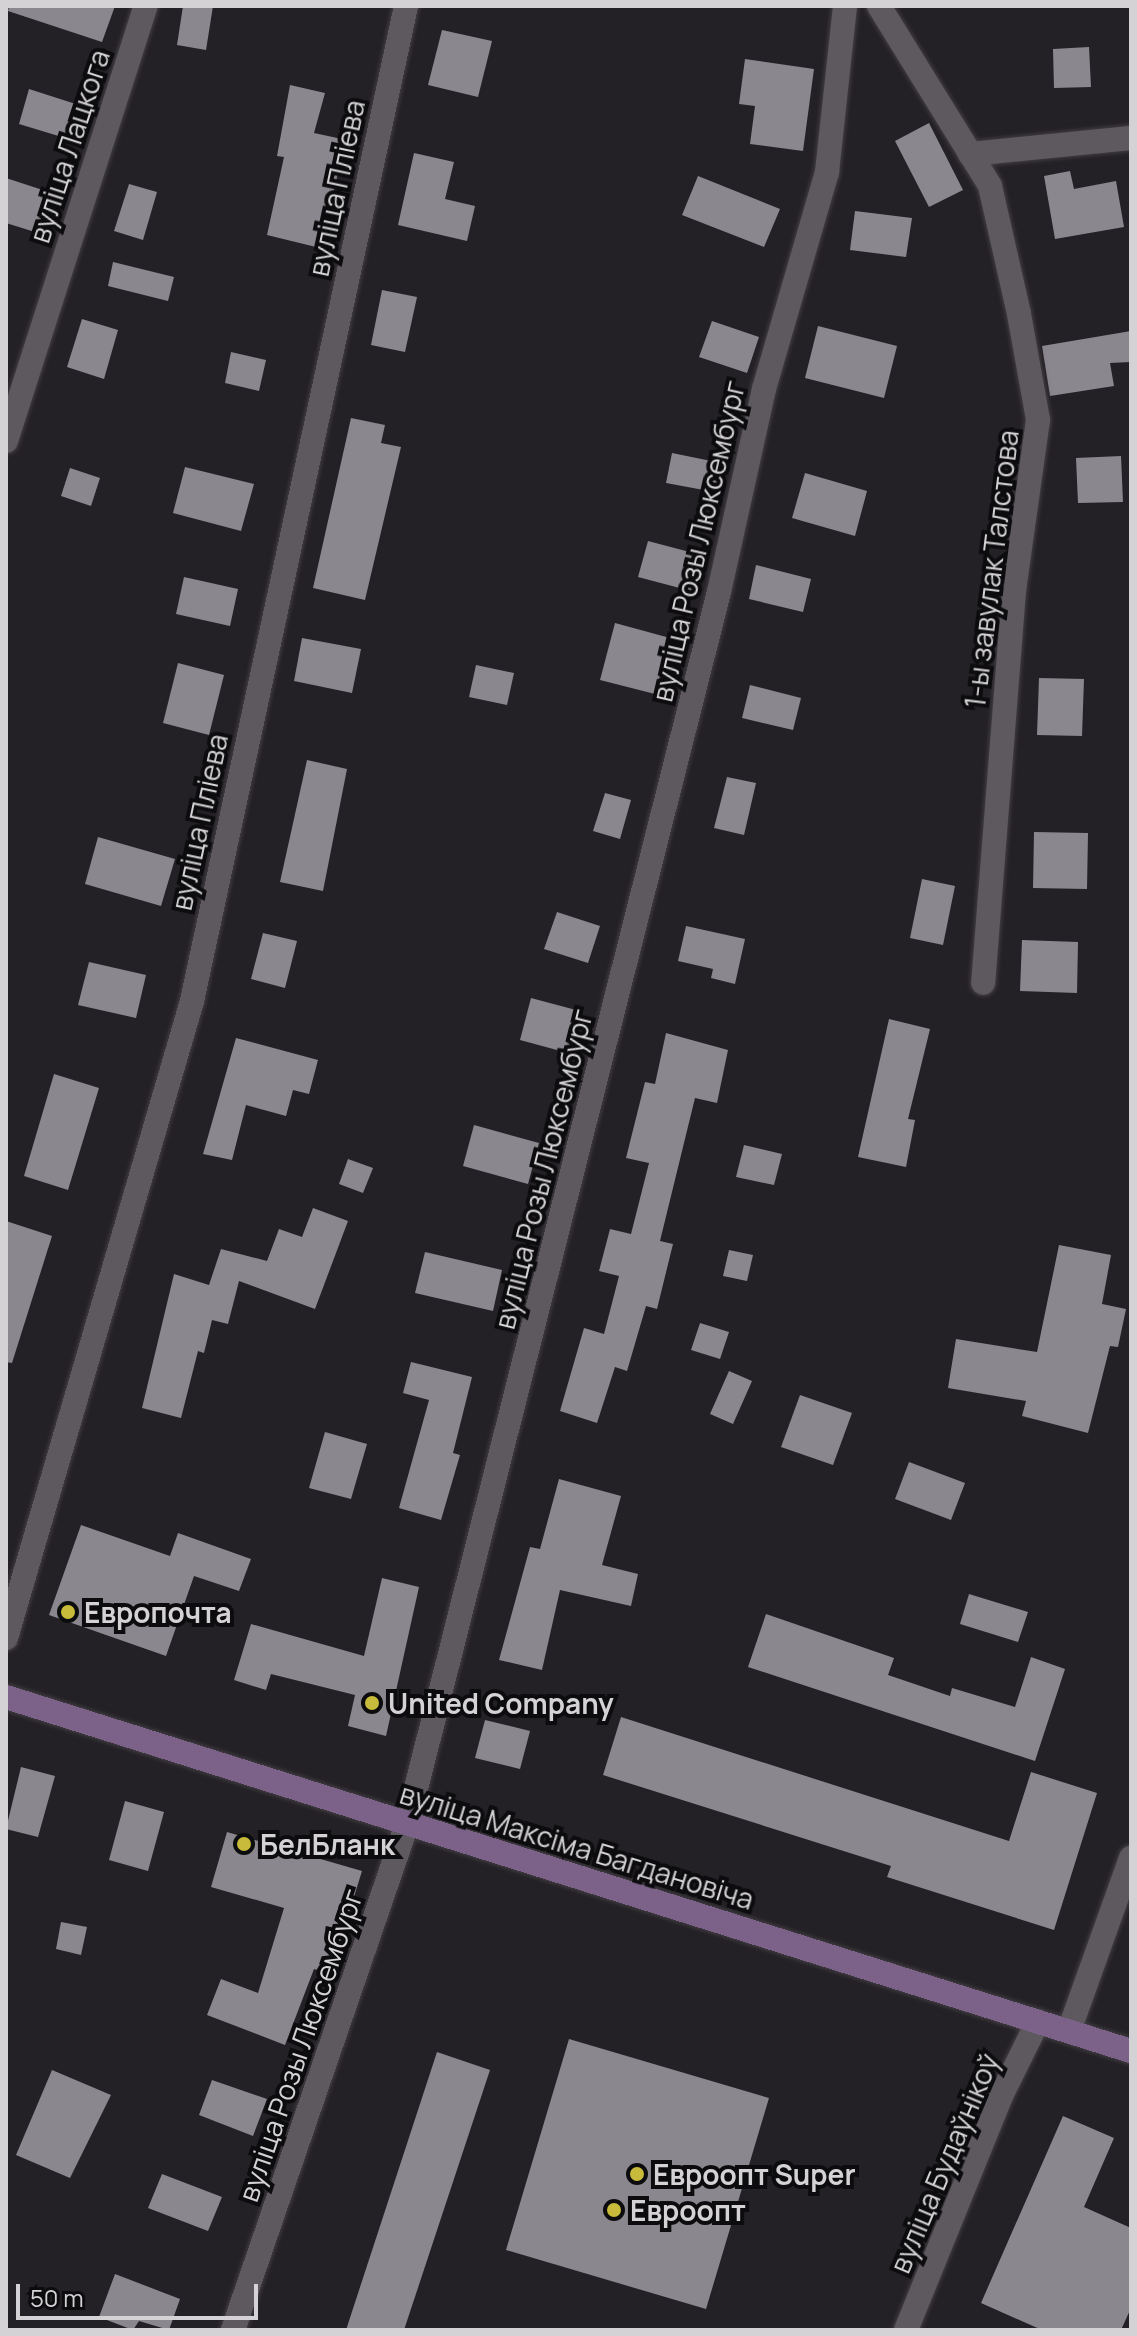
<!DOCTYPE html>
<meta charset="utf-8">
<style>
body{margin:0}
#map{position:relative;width:1137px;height:2336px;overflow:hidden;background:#242126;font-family:Manrope,sans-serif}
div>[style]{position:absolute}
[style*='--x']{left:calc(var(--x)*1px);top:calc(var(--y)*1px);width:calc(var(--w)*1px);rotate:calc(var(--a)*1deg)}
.building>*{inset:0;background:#8b878e}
.roads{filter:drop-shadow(0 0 2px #413e42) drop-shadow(0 0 2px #413e42)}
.street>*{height:24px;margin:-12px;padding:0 12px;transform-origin:12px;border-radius:12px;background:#5d595f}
.secondary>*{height:24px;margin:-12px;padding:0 12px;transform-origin:12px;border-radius:12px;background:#7c6289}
.dots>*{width:22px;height:22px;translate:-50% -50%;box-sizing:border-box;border:4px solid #0c0b0d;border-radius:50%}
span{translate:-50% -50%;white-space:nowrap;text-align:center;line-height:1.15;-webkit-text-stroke:8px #0c0b0d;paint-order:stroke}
.street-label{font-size:28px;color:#d4d2d5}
.poi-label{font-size:28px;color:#d4d2d5;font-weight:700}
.left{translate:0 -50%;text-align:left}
.frame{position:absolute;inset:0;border:8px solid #d4d2d5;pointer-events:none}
.scale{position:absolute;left:16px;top:2284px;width:242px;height:36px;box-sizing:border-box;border:4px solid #d4d2d5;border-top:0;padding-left:10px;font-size:24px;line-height:28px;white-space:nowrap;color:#d4d2d5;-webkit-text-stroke:6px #0c0b0d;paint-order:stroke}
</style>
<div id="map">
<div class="building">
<i style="clip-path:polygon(9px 6px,115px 6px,102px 42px,8px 11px)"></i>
<i style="clip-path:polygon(183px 6px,213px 6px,206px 50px,177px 45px)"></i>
<i style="clip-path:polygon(442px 30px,492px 41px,478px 97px,428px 85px)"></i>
<i style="clip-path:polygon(1089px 47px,1091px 87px,1054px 88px,1053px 49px)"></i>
<i style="clip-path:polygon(745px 59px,814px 69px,803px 151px,750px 144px,755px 106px,739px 104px)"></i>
<i style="clip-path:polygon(290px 85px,325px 93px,314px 133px,356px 142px,350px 172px,339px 169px,320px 248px,267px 235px,284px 157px,277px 156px)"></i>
<i style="clip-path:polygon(29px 89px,85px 107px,75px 141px,19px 124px)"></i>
<i style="clip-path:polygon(929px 123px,963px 190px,929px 207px,895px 141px)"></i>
<i style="clip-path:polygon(414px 153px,454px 162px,445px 199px,475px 206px,467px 241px,398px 225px)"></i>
<i style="clip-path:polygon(1070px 171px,1074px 189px,1116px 181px,1124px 227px,1055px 239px,1044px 176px)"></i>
<i style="clip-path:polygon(698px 176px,780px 209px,764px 247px,682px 215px)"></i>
<i style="clip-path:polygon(6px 178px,64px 197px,51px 237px,6px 223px)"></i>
<i style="clip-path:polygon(129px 184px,157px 192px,143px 240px,114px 231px)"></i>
<i style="clip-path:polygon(855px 211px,912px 218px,906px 257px,850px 250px)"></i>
<i style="clip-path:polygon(113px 262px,174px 277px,168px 301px,108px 286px)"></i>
<i style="clip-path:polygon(382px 290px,417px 297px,405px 352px,371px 345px)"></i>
<i style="clip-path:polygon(82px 319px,118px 330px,104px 379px,67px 367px)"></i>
<i style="clip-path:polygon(712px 321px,759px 337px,747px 373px,699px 357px)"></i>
<i style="clip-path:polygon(818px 326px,897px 346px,884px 398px,805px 378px)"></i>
<i style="clip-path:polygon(1131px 331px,1131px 362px,1110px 363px,1114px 386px,1050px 396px,1042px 346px)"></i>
<i style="clip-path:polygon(231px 352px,266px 360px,259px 391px,225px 383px)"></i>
<i style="clip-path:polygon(351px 418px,385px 425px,381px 443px,401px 447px,365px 600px,313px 588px)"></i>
<i style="clip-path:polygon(672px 453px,726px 464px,720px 493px,666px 483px)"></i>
<i style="clip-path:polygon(1121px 456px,1123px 502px,1078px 503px,1076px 458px)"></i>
<i style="clip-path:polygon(185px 467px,254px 484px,241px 531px,173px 513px)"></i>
<i style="clip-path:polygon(70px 468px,100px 478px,91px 506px,61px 496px)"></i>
<i style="clip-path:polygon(805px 473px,867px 491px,855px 536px,792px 518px)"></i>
<i style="clip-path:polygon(648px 541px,701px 555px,691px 591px,638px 577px)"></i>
<i style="clip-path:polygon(756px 565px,811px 579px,803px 612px,749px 599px)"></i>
<i style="clip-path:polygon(184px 577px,238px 589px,230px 626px,176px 614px)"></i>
<i style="clip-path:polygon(615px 623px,670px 638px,655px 694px,600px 680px)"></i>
<i style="clip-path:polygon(302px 638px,361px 649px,352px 693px,294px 681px)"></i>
<i style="clip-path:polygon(178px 663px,224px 675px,209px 735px,163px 723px)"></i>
<i style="clip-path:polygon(476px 665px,514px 673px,507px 705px,469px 697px)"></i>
<i style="clip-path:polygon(1039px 678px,1084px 679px,1082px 736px,1037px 735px)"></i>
<i style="clip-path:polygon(750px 685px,801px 698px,793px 730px,742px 718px)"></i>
<i style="clip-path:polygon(307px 760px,347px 769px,323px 891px,280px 882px)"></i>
<i style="clip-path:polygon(727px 777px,756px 783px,744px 835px,714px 828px)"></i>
<i style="clip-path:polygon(605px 793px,631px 800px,620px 839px,593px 831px)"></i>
<i style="clip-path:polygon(1034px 832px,1088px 833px,1087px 889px,1033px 888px)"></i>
<i style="clip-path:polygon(98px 837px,175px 859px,161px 906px,85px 884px)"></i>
<i style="clip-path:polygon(922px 879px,955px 886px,943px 945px,910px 938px)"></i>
<i style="clip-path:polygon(557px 912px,600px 926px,588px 963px,544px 949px)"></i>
<i style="clip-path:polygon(686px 926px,745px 939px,735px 984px,711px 978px,713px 969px,678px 961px)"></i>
<i style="clip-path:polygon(263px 933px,297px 941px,285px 988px,251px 979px)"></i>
<i style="clip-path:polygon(1022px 940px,1078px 942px,1077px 993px,1020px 991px)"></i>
<i style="clip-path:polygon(89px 962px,146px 975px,136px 1018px,78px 1005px)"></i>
<i style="clip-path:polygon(531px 998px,576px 1010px,568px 1053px,520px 1040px)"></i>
<i style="clip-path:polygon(889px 1019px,930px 1029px,908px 1119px,915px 1120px,906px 1167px,858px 1157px)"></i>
<i style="clip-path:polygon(666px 1033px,728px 1050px,717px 1103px,695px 1098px,660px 1241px,673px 1244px,657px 1309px,646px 1306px,627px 1371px,615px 1367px,597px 1423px,560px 1411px,584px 1328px,604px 1334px,619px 1276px,599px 1271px,610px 1229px,631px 1234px,649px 1163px,626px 1158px,645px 1082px,655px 1084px)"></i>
<i style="clip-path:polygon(236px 1038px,318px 1060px,309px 1094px,293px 1090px,286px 1116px,246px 1105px,232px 1160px,203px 1154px)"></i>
<i style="clip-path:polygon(54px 1074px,99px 1088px,68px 1190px,24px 1176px)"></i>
<i style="clip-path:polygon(474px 1125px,539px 1143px,528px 1184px,463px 1166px)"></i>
<i style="clip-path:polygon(744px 1145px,782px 1154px,774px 1185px,736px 1177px)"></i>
<i style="clip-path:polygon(348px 1159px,373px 1168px,363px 1193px,339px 1184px)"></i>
<i style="clip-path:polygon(313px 1208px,348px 1221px,315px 1309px,239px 1281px,228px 1324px,212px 1320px,204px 1353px,198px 1351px,181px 1418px,142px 1408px,174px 1274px,209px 1285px,221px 1249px,267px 1261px,279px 1229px,302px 1237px)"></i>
<i style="clip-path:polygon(6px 1221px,52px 1236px,12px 1363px,6px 1362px)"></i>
<i style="clip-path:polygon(1059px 1245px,1111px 1255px,1102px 1304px,1126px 1309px,1118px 1347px,1110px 1346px,1088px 1433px,1022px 1416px,1026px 1401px,948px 1388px,956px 1339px,1037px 1352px)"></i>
<i style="clip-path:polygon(729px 1250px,753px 1255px,747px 1281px,723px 1276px)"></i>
<i style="clip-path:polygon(425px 1252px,502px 1270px,493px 1311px,415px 1293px)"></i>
<i style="clip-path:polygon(700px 1323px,729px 1332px,720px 1359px,691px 1350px)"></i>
<i style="clip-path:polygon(411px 1362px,472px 1377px,453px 1453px,460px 1455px,441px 1520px,399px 1508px,429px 1400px,403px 1393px)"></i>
<i style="clip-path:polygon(729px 1371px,752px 1381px,733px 1424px,710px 1414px)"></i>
<i style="clip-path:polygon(800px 1395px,852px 1413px,833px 1465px,781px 1447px)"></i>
<i style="clip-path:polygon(325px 1432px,367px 1444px,351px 1499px,309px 1488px)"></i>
<i style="clip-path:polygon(909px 1462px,965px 1483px,951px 1520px,895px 1499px)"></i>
<i style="clip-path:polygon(559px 1479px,621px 1496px,602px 1565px,638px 1574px,631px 1606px,560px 1590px,542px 1670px,499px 1660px,530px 1547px,540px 1549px)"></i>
<i style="clip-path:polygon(81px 1525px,170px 1556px,178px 1533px,251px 1559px,239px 1591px,194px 1576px,166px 1656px,49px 1615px)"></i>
<i style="clip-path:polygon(382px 1578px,419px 1587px,386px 1736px,348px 1726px,355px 1695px,271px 1674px,266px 1690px,234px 1680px,251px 1624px,364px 1656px)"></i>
<i style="clip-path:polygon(969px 1594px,1028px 1612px,1018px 1642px,960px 1624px)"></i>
<i style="clip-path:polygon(766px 1614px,894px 1658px,888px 1675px,950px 1696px,952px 1688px,1015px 1707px,1031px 1657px,1065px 1669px,1035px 1761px,748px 1667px)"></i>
<i style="clip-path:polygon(621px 1717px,1009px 1841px,1031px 1772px,1097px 1793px,1054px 1930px,887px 1877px,891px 1866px,603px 1775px)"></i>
<i style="clip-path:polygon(485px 1720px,530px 1731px,520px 1769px,475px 1758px)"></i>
<i style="clip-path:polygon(21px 1767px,55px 1776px,38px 1837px,6px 1829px)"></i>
<i style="clip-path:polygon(125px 1801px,164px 1812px,148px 1871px,109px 1860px)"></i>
<i style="clip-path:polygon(227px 1832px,362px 1871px,330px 1974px,314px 1969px,285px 2045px,207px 2015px,221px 1979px,258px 1993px,284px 1908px,211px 1887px)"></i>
<i style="clip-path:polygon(61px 1922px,87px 1927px,81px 1955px,56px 1949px)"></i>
<i style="clip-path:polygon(569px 2039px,769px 2098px,706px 2309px,506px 2250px)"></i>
<i style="clip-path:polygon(437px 2052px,490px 2070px,404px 2330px,346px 2330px)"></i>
<i style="clip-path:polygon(52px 2070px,111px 2095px,70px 2178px,16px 2155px)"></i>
<i style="clip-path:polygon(212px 2080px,267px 2099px,253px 2136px,199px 2115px)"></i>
<i style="clip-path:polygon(1063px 2116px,1114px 2138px,1084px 2207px,1131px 2228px,1131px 2308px,1121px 2330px,1042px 2330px,981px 2303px)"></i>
<i style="clip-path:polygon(162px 2174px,222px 2197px,208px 2231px,148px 2208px)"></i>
<i style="clip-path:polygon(115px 2274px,180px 2299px,169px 2330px,139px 2321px,133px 2330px,99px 2317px)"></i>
</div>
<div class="roads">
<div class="street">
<i style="--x:879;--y:6;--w:211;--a:58.3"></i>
<i style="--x:990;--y:186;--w:131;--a:77.2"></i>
<i style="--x:1019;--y:314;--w:108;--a:79.8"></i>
<i style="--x:1038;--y:420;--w:173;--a:98"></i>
<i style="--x:1014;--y:591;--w:393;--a:94.5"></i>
<i style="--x:970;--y:154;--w:162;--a:-5.7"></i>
<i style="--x:6;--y:441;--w:457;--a:-72.2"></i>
<i style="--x:6;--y:1638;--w:664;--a:-73.72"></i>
<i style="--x:192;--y:1001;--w:1018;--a:-77.86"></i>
<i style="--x:1069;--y:2031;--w:184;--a:-70.3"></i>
<i style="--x:233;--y:2330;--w:535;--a:-71.02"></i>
<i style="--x:407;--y:1824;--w:1271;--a:-75.79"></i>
<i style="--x:719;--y:592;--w:208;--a:-77.5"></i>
<i style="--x:764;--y:389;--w:226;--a:-73.8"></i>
<i style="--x:827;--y:172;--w:167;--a:-83.8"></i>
<i style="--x:906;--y:2330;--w:255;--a:-67.9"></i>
<i style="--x:1002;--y:2094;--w:81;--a:-63.7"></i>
</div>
<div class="secondary">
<i style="--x:6;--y:1697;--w:1179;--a:17.47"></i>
</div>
</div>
<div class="dots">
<i style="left:68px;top:1612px;background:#c8bb3b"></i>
<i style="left:372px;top:1703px;background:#c8bb3b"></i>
<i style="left:244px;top:1844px;background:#c8bb3b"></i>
<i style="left:637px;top:2174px;background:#c8bb3b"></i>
<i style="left:614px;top:2210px;background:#c8bb3b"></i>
</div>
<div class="street-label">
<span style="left:69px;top:146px;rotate:-72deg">вуліца Лацкога</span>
<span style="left:336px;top:188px;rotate:-78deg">вуліца Пліева</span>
<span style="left:698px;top:541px;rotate:-77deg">вуліца Розы Люксембург</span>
<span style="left:991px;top:569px;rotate:-83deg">1-ы завулак Талстова</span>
<span style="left:199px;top:822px;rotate:-78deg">вуліца Пліева</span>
<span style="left:543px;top:1169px;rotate:-76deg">вуліца Розы Люксембург</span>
<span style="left:577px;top:1846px;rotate:17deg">вуліца Максіма Багдановіча</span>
<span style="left:300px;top:2045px;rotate:-71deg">вуліца Розы Люксембург</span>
<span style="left:944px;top:2163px;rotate:-67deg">вуліца Будаўнікоў</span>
</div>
<div class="poi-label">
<span class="left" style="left:84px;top:1612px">Европочта</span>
<span class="left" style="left:388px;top:1703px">United Company</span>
<span class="left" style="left:260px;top:1844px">БелБланк</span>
<span class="left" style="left:653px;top:2174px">Евроопт Super</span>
<span class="left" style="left:630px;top:2210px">Евроопт</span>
</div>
<div class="frame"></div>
<div class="scale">50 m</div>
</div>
